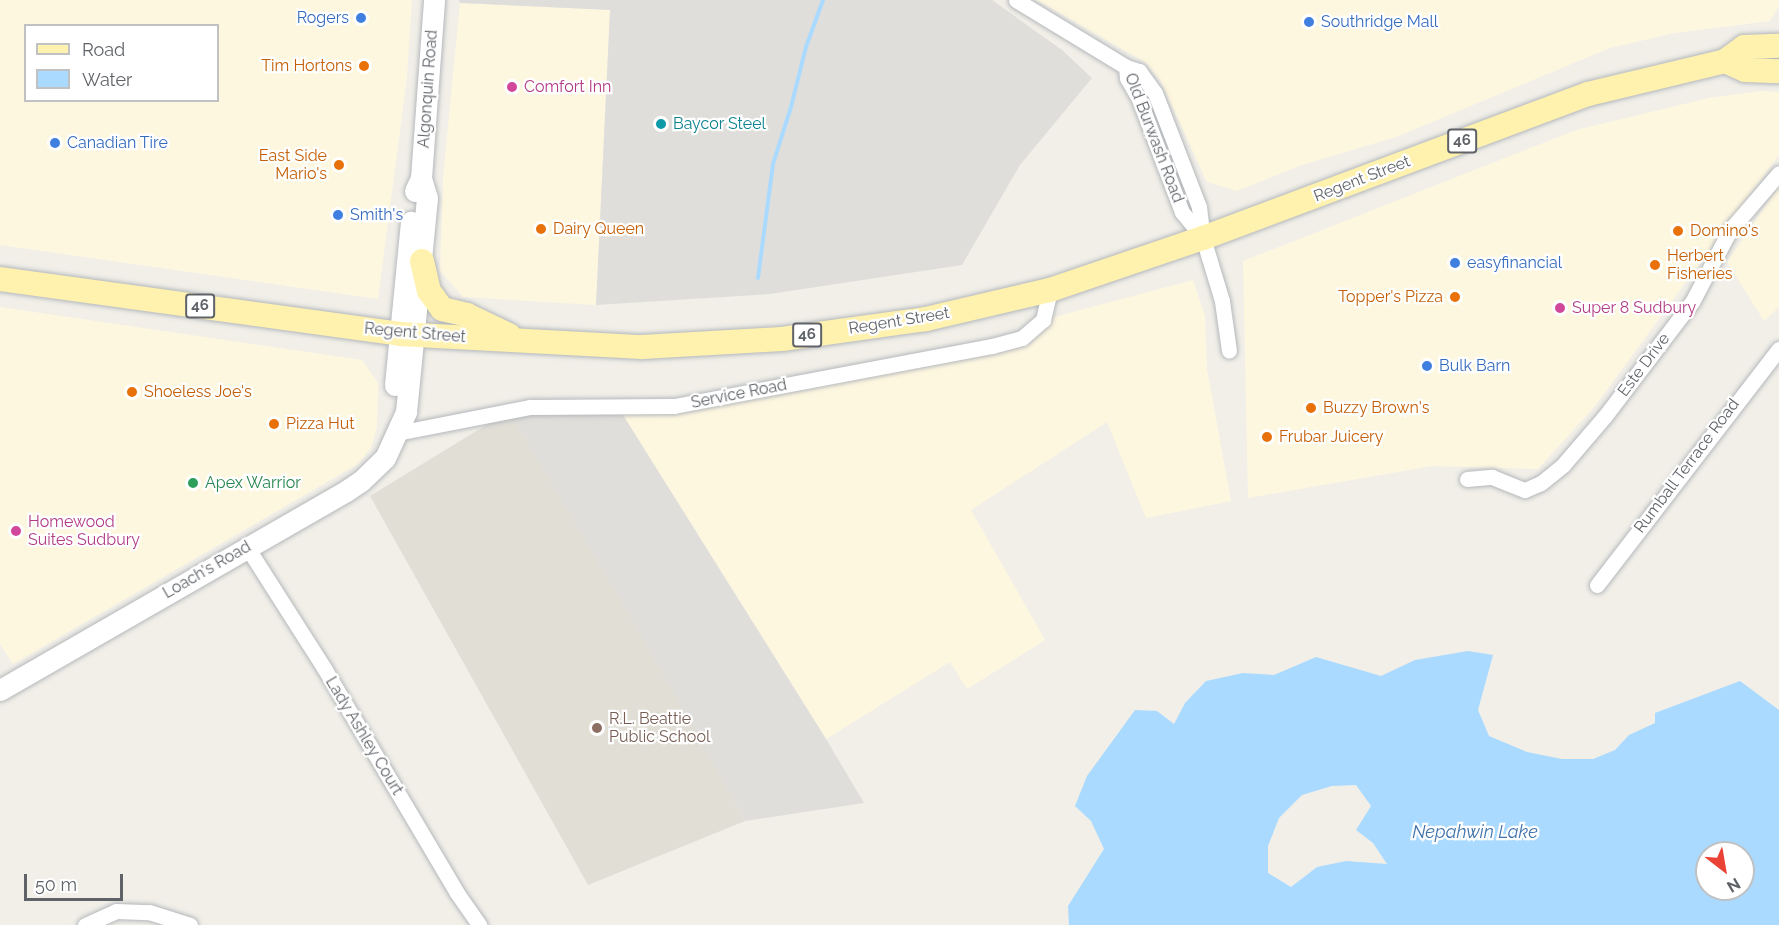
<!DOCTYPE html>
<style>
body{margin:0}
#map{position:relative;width:1779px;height:925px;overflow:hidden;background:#f1efe8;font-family:Raleway,sans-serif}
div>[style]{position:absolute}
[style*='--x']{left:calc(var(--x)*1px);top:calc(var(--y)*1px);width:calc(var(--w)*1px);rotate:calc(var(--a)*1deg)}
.commercial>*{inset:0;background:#fef7e0}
.industrial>*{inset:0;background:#e0deda}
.education>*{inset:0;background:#e1ded6}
.water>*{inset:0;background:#aadaff}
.stream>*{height:4px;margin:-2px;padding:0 2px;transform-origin:2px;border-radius:2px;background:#aadaff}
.roads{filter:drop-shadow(0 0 2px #b5b8bc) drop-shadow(0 0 2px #b5b8bc)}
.street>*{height:15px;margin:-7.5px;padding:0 7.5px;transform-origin:7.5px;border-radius:7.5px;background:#fff}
.secondary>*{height:21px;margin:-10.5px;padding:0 10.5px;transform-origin:10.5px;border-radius:10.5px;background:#fff}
.primary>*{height:24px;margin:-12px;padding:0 12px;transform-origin:12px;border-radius:12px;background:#fff2af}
.dots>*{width:16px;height:16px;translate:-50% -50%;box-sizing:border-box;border:3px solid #fff;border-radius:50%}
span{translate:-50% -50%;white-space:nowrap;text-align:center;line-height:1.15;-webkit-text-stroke:4.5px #fff;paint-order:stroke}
.shield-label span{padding:2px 4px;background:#fff;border:2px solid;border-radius:4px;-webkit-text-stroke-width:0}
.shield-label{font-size:15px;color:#5f6368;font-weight:700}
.shop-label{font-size:16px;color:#366cbe}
.right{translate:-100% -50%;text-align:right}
.left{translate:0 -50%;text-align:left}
.food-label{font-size:16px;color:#c56008}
.hotel-label{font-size:16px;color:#b23c85}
.street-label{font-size:16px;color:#5f6368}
.culture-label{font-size:16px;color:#0d838f}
.leisure-label{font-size:16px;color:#27864d}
.education-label{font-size:16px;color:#785e54}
.water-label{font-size:18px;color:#4174aa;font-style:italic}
.legend{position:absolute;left:24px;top:24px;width:195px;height:78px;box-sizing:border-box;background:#fff;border:2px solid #bfc1c3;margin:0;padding:8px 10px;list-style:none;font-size:18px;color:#5f6368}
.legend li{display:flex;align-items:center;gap:12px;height:30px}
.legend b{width:30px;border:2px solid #bfc1c3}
.north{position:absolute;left:1695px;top:841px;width:60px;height:60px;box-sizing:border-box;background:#fff;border:2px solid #bfc1c3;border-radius:50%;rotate:149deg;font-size:16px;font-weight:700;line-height:24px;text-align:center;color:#5f6368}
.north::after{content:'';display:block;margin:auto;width:21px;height:27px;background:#ea4335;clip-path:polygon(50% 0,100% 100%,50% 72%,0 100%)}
.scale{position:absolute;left:24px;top:874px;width:99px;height:27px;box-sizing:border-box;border:3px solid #5f6368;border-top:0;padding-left:8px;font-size:18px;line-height:21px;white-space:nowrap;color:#5f6368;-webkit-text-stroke:4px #fff;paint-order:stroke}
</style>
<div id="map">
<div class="commercial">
<i style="clip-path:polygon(evenodd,0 0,412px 0,407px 77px,378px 299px,0 245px,0 0,26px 26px,218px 26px,218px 100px,26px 100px,26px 26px)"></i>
<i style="clip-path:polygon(1037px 0,1779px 0,1779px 6px,1770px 21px,1675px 33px,1610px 48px,1396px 137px,1302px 165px,1237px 191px,1207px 182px,1160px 80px,1145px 62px)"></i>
<i style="clip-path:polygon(460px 3px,610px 10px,596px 305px,463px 297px,440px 271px,443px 178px)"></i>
<i style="clip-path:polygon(1761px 91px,1779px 92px,1779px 155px,1595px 406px,1538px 469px,1432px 466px,1248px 498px,1243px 261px,1576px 130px,1709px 98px)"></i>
<i style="clip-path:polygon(1779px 186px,1779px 307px,1764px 321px,1727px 262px)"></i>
<i style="clip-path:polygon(1193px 280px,1205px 316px,1207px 369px,1231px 501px,1146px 518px,1107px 422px,971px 510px,1045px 640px,967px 689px,950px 662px,826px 739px,618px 407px,674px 406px,1022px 338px,1043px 320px)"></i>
<i style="clip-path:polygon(0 307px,362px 360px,378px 383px,377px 427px,371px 448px,358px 464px,13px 664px,0 644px)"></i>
</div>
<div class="industrial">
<i style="clip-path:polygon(459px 0,992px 0,1062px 50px,1092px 78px,1020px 165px,962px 265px,770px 294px,596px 305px,610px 10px,460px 3px)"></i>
<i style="clip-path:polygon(618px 407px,826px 739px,864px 803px,745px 821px,509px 411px)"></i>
</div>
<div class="education">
<i style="clip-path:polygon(509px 411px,641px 635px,745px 821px,588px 885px,370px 496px)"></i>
</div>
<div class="water">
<i style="clip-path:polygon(evenodd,1468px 651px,1493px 655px,1478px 710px,1489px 736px,1527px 752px,1562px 759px,1593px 759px,1615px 750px,1629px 735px,1655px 723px,1655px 713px,1740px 681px,1779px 710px,1779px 925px,1069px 925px,1068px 906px,1104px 849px,1091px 821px,1075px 806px,1087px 776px,1135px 710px,1157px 711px,1174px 724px,1185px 703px,1206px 681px,1243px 673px,1274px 675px,1316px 657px,1381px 676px,1415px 660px,1468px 651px,1356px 785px,1371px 806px,1356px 830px,1373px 843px,1387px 864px,1346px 861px,1317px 867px,1291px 887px,1268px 873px,1268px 846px,1279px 818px,1302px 795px,1332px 786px,1356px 785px,1468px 651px,1707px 853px,1743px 853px,1743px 889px,1707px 889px,1707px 853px)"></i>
</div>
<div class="stream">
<i style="--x:758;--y:278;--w:115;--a:-82.5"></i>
<i style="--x:773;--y:164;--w:60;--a:-72.5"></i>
<i style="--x:791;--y:107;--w:62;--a:-76"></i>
<i style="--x:806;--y:47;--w:50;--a:-70.1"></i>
</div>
<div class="roads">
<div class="street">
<i style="--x:1016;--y:0;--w:129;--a:31.3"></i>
<i style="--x:1126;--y:67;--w:14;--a:17"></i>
<i style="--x:1139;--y:71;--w:27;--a:54"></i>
<i style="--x:1155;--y:93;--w:122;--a:68.9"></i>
<i style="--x:1199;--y:207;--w:31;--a:83"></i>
<i style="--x:1203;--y:238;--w:66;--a:73.2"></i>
<i style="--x:1222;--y:301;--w:50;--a:82"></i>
<i style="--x:1126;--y:67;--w:11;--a:85"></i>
<i style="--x:1127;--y:78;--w:24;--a:60"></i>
<i style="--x:1139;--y:99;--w:121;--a:69.2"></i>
<i style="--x:1182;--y:212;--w:33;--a:51"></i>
<i style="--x:397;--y:433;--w:136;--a:-11.1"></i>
<i style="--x:530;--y:407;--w:144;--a:-0.4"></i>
<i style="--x:674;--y:406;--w:324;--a:-10.7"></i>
<i style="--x:992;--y:346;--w:31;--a:-15"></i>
<i style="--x:1022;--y:338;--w:28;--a:-41"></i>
<i style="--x:1043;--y:320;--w:31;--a:-77"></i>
<i style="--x:1467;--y:479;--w:25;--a:-5"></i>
<i style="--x:1492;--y:477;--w:35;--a:22"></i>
<i style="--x:1525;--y:490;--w:17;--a:-24"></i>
<i style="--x:1541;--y:483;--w:28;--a:-39"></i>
<i style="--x:1563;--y:465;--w:65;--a:-49.4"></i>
<i style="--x:1605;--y:416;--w:143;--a:-52.7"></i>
<i style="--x:1692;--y:302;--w:81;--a:-62.2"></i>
<i style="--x:1730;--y:230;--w:75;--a:-49.3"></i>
<i style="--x:247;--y:547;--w:143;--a:57.5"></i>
<i style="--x:324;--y:668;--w:261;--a:59.4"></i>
<i style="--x:457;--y:893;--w:39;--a:55"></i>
<i style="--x:1597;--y:585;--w:298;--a:-52.4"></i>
<i style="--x:85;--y:925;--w:34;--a:-24"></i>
<i style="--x:116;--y:911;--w:33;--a:2"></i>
<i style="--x:149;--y:912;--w:43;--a:17.6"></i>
</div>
<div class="secondary">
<i style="--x:415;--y:191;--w:14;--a:-65"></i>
<i style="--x:421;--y:178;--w:178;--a:-85.8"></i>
<i style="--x:395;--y:385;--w:164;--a:-84.4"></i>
<i style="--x:0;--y:690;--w:399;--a:-29.9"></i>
<i style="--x:346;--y:491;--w:18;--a:-34"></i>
<i style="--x:361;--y:481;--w:33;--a:-44"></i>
<i style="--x:385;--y:458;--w:51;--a:-65.5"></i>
<i style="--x:406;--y:412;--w:215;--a:-84.4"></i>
<i style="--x:427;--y:198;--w:21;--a:-107"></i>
</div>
<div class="primary">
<i style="--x:1725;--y:61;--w:22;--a:24"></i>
<i style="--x:1745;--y:70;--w:34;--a:2"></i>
<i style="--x:422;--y:261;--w:31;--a:77"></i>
<i style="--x:429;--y:291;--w:22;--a:54"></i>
<i style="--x:442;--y:309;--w:26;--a:13"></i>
<i style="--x:467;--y:315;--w:47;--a:25.5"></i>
<i style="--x:0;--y:279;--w:403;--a:7.8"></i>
<i style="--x:399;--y:334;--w:243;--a:3.1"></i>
<i style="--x:642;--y:347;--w:140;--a:-3.3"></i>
<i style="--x:782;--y:339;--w:145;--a:-7.9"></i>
<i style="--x:926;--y:319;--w:127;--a:-13.2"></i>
<i style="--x:1050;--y:290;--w:162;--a:-18.8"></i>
<i style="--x:1203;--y:238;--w:411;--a:-20.5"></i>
<i style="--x:1588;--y:94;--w:141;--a:-13.5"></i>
<i style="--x:1725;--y:61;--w:24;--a:-36"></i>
<i style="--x:1744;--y:47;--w:35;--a:-2"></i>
</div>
</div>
<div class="dots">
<i style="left:361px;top:18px;background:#3f7fe0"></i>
<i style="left:1309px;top:22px;background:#3f7fe0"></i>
<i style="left:364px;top:66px;background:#e8710a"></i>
<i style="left:512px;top:87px;background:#d1479c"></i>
<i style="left:661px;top:124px;background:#0f9aa8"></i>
<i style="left:55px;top:143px;background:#3f7fe0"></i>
<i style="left:339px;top:165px;background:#e8710a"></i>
<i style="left:338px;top:215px;background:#3f7fe0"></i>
<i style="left:541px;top:229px;background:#e8710a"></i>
<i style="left:1678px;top:231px;background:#e8710a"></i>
<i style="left:1455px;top:263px;background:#3f7fe0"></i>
<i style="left:1655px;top:265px;background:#e8710a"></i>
<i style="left:1455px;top:297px;background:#e8710a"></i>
<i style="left:1560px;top:308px;background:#d1479c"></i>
<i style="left:1427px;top:366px;background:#3f7fe0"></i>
<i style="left:132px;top:392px;background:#e8710a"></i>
<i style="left:1311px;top:408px;background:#e8710a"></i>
<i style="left:274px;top:424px;background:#e8710a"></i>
<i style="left:1267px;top:437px;background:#e8710a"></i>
<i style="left:193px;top:483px;background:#2e9e5b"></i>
<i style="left:16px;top:531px;background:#d1479c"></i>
<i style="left:597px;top:728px;background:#8d6e63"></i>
</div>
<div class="shield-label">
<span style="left:1462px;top:141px">46</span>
<span style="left:200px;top:306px">46</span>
<span style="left:807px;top:335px">46</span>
</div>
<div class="shop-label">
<span class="right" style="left:349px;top:18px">Rogers</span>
<span class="left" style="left:1321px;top:22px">Southridge Mall</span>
<span class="left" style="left:67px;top:143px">Canadian Tire</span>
<span class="left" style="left:350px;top:215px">Smith's</span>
<span class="left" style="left:1467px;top:263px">easyfinancial</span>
<span class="left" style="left:1439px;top:366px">Bulk Barn</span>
</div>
<div class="food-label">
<span class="right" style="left:352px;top:66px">Tim Hortons</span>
<span class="right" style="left:327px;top:165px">East Side<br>Mario's</span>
<span class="left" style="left:553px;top:229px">Dairy Queen</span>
<span class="left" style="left:1690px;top:231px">Domino's</span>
<span class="left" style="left:1667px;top:265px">Herbert<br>Fisheries</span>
<span class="right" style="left:1443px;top:297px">Topper's Pizza</span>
<span class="left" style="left:144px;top:392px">Shoeless Joe's</span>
<span class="left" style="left:1323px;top:408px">Buzzy Brown's</span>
<span class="left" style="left:286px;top:424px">Pizza Hut</span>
<span class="left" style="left:1279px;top:437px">Frubar Juicery</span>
</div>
<div class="hotel-label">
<span class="left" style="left:524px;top:87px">Comfort Inn</span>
<span class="left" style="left:1572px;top:308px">Super 8 Sudbury</span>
<span class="left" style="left:28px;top:531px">Homewood<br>Suites Sudbury</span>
</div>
<div class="street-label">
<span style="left:428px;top:89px;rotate:-86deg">Algonquin Road</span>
<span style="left:1154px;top:138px;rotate:69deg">Old Burwash Road</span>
<span style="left:1362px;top:179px;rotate:-21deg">Regent Street</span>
<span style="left:899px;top:321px;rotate:-9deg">Regent Street</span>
<span style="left:415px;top:333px;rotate:5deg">Regent Street</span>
<span style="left:1644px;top:365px;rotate:-53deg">Este Drive</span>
<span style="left:739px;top:394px;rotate:-11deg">Service Road</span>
<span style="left:1687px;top:466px;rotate:-53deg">Rumball Terrace Road</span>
<span style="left:207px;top:570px;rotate:-30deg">Loach's Road</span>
<span style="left:364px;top:736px;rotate:59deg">Lady Ashley Court</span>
</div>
<div class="culture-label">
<span class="left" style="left:673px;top:124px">Baycor Steel</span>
</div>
<div class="leisure-label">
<span class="left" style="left:205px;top:483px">Apex Warrior</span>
</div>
<div class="education-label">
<span class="left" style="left:609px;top:728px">R.L. Beattie<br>Public School</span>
</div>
<div class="water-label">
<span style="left:1475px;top:832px">Nepahwin Lake</span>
</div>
<ul class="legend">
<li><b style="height:8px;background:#fff2af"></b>Road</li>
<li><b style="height:16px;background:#aadaff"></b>Water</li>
</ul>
<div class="north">N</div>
<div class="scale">50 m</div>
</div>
